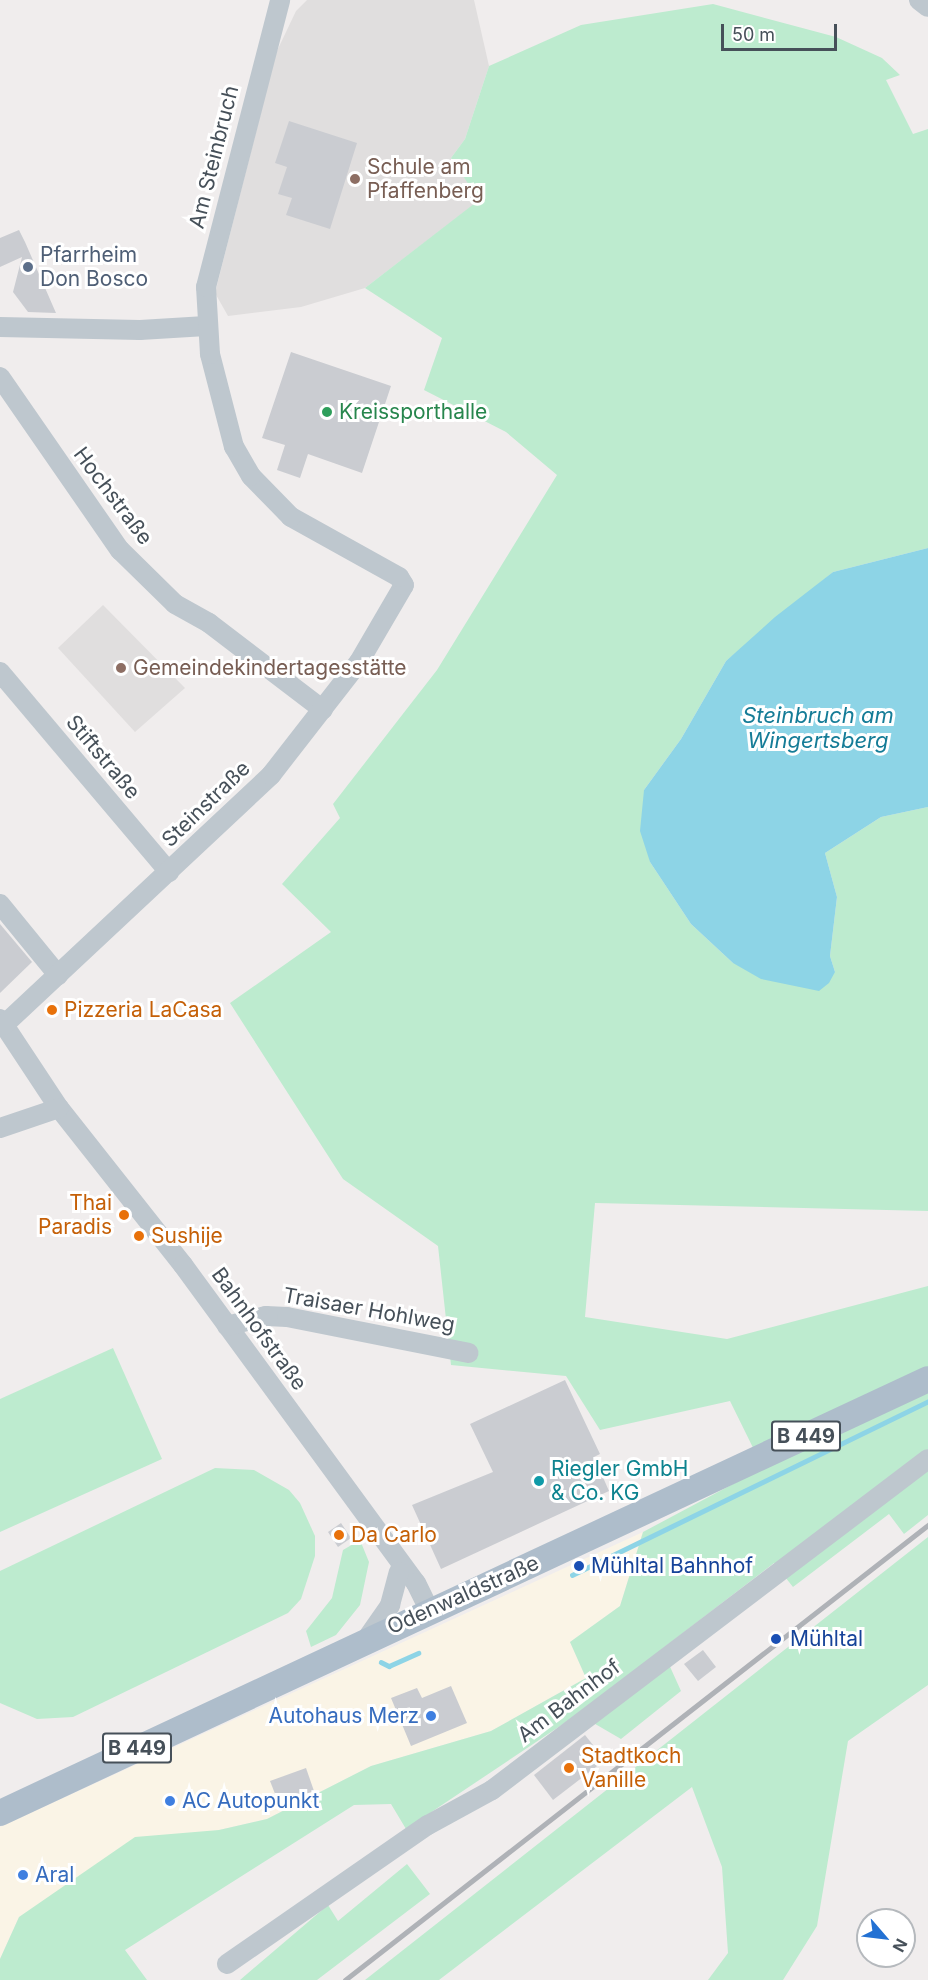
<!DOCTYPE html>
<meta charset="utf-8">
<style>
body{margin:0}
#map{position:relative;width:928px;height:1980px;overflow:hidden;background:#f0eded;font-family:Inter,sans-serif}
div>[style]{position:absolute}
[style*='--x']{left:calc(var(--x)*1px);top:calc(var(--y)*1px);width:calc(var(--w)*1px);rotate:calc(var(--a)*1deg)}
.commercial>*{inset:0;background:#faf4e6}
.education>*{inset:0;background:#e0dede}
.green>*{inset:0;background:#bdebcf}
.water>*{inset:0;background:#8dd4e6}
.stream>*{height:4.5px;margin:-2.25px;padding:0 2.25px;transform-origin:2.25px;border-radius:2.25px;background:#8dd4e6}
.building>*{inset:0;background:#caccd1}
.minor>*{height:20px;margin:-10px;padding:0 10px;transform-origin:10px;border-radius:10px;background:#bec7ce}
.major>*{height:26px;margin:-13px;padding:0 13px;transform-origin:13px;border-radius:13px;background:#aebdcb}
.rail>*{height:4.5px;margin:-2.25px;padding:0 2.25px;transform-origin:2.25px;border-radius:2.25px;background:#afb2b7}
.dots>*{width:16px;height:16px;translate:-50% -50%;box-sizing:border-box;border:3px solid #fff;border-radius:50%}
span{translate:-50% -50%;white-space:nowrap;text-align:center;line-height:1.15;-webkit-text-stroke:6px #fff;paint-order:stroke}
.shield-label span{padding:2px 4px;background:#fff;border:2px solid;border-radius:4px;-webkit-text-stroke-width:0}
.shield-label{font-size:20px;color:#465059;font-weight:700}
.street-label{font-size:21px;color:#465059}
.education-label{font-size:21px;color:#785e54}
.left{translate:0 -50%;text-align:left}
.service-label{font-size:21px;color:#4e5e75}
.leisure-label{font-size:21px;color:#27864d}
.food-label{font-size:21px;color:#c56008}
.right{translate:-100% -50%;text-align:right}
.culture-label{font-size:21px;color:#0d838f}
.transit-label{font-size:21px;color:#164399}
.shop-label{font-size:21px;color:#366cbe}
.water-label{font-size:22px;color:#157c97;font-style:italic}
.north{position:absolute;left:856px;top:1908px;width:60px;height:60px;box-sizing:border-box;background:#fff;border:2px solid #b5b9bd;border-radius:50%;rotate:118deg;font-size:16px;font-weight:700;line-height:24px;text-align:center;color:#465059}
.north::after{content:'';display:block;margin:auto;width:21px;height:27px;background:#2371d3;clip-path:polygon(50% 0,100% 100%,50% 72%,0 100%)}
.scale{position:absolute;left:721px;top:24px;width:116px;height:27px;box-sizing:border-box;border:3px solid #465059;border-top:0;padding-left:8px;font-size:18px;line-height:21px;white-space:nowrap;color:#465059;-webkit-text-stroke:4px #fff;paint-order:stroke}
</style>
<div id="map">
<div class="commercial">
<i style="clip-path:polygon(643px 1532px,620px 1606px,570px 1642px,586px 1678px,491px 1731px,371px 1766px,267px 1819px,219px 1830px,19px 1917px,0 1959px,0 1827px)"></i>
</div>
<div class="education">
<i style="clip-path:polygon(307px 0,474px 0,489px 66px,465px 139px,451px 158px,480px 200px,365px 288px,301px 307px,228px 316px,215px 293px,276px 53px,296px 11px)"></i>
<i style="clip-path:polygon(103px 605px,185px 688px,135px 732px,58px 648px)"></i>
</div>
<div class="green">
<i style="clip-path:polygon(713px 4px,836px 37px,882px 58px,900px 75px,886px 80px,913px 134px,928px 129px,928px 548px,833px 572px,726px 661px,681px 739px,644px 790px,650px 862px,691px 924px,733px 963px,835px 972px,830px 956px,837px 897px,825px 853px,881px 817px,928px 807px,928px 1211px,595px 1203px,585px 1317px,727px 1339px,928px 1286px,928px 1515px,904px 1534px,889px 1514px,793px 1587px,774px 1563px,662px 1649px,681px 1691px,621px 1739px,578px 1714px,406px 1829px,391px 1804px,354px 1805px,125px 1950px,147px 1980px,0 1980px,0 1959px,19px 1917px,135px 1837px,219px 1830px,267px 1819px,371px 1766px,491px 1731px,586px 1678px,570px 1642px,620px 1606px,643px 1532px,763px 1468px,730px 1401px,600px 1430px,566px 1376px,451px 1365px,438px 1246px,343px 1179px,230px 1003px,331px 932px,282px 884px,340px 818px,333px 804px,437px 670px,557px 475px,506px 432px,424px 390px,442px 338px,365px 288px,479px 200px,451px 158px,465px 139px,489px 66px,581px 25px)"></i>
<i style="clip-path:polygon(113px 1348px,162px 1459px,0 1532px,0 1399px)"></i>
<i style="clip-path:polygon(215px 1468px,254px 1470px,289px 1490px,300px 1503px,315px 1536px,315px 1556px,301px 1599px,288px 1613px,73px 1717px,37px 1719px,0 1703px,0 1571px)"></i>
<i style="clip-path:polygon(928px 1537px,928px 1685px,848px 1741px,817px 1926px,783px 1980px,708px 1980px,728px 1953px,722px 1867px,692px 1787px,439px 1980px,365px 1980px)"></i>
<i style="clip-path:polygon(360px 1540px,369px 1562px,360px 1605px,336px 1635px,311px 1647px,306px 1631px,332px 1598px,343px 1550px)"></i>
<i style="clip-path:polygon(407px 1864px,430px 1894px,317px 1980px,240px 1980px,328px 1905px,338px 1921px)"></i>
</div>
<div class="water">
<i style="clip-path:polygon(928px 548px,928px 807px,881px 817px,825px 853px,837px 897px,830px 956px,835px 972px,829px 983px,819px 991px,761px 979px,733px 963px,691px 924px,650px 862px,640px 831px,644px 790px,681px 739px,726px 661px,775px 617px,833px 572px)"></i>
</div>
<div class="stream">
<i style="--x:572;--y:1575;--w:396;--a:-26"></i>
<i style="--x:381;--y:1662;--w:9;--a:27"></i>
<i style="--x:389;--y:1666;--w:32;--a:-24"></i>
</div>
<div class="building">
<i style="clip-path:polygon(289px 121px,357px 143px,330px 229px,286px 215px,292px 198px,278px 194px,287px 167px,275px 163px)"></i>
<i style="clip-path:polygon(19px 230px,25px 242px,56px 313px,28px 312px,13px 292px,22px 257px,0 267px,0 238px)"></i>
<i style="clip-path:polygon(291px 352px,391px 386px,362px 473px,308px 454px,300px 478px,277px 470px,285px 445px,262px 438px)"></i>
<i style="clip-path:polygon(0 924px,32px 962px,0 993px)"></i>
<i style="clip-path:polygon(565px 1380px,600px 1454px,594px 1457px,609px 1491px,441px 1569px,412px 1505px,493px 1472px,470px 1424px)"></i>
<i style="clip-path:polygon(341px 1523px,351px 1538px,338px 1547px,328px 1532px)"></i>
<i style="clip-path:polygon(703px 1650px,716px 1667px,698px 1681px,684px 1664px)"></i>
<i style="clip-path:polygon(451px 1686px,467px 1723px,411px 1746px,391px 1698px,417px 1688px,422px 1698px)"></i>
<i style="clip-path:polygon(585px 1735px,605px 1760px,553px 1800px,534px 1775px)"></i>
<i style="clip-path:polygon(306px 1768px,314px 1791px,279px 1804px,270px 1781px)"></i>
</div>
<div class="minor">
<i style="--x:919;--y:0;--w:11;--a:38"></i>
<i style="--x:0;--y:327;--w:140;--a:1.2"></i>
<i style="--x:140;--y:330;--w:66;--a:-3.5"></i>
<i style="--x:0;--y:377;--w:211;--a:55.3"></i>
<i style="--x:120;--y:550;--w:77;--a:44.5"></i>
<i style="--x:175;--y:604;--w:39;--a:29"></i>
<i style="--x:209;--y:623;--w:143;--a:37.3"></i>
<i style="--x:0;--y:672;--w:262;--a:49.8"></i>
<i style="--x:0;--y:904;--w:92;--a:50.8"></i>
<i style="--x:0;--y:1019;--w:107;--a:56.5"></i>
<i style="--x:59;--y:1108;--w:200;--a:51.7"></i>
<i style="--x:183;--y:1265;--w:394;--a:53.8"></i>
<i style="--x:416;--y:1583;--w:30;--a:64"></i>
<i style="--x:4;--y:1025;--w:366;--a:-43.1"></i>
<i style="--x:271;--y:775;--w:143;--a:-52.1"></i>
<i style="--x:359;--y:662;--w:89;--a:-59.7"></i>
<i style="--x:404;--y:585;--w:9;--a:-122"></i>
<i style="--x:399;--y:577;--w:124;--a:-150.9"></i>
<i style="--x:291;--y:517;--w:57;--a:-134.3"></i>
<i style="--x:251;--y:476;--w:34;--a:-120"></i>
<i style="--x:234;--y:447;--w:96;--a:-104.5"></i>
<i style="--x:210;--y:354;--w:67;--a:-93.4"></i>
<i style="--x:206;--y:287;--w:296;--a:-75.5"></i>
<i style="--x:0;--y:1128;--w:62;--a:-18.7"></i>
<i style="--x:227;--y:1326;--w:40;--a:-14.4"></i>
<i style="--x:266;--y:1316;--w:21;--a:3"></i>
<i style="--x:287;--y:1317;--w:185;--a:11.2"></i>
<i style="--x:368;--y:1637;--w:39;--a:-55"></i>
<i style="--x:390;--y:1605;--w:34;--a:-75"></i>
<i style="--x:227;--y:1964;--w:244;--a:-34.7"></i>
<i style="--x:428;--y:1825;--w:73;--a:-28.7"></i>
<i style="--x:492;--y:1790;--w:547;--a:-37.2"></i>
</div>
<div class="major">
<i style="--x:0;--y:1813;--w:1024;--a:-25.06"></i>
</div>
<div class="rail">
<i style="--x:345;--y:1980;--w:740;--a:-37.97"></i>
</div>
<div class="dots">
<i style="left:355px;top:179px;background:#8d6e63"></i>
<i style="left:28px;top:267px;background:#5c6f8a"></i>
<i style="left:327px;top:412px;background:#2e9e5b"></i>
<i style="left:121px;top:668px;background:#8d6e63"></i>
<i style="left:52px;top:1010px;background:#e8710a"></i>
<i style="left:124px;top:1215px;background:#e8710a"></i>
<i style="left:139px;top:1236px;background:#e8710a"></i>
<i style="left:539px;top:1481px;background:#0f9aa8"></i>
<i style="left:339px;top:1535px;background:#e8710a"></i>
<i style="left:579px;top:1566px;background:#1a4fb4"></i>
<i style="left:776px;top:1639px;background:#1a4fb4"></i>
<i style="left:431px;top:1716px;background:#3f7fe0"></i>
<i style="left:569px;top:1768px;background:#e8710a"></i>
<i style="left:170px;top:1801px;background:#3f7fe0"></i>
<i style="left:23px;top:1875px;background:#3f7fe0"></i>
</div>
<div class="shield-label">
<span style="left:806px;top:1436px">B 449</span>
<span style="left:137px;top:1748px">B 449</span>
</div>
<div class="street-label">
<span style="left:214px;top:157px;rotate:-76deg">Am Steinbruch</span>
<span style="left:113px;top:496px;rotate:53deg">Hochstraße</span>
<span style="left:103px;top:757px;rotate:50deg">Stiftstraße</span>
<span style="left:206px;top:804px;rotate:-44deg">Steinstraße</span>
<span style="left:369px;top:1310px;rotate:10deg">Traisaer Hohlweg</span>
<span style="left:259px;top:1329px;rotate:54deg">Bahnhofstraße</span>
<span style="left:463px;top:1595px;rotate:-24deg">Odenwaldstraße</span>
<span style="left:569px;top:1701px;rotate:-37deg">Am Bahnhof</span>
</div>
<div class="education-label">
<span class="left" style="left:367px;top:179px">Schule am<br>Pfaffenberg</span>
<span class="left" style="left:133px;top:668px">Gemeindekindertagesstätte</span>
</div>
<div class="service-label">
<span class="left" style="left:40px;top:267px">Pfarrheim<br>Don Bosco</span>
</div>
<div class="leisure-label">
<span class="left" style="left:339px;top:412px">Kreissporthalle</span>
</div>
<div class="food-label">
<span class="left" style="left:64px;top:1010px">Pizzeria LaCasa</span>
<span class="right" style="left:112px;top:1215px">Thai<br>Paradis</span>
<span class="left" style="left:151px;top:1236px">Sushije</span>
<span class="left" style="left:351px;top:1535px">Da Carlo</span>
<span class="left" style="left:581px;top:1768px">Stadtkoch<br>Vanille</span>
</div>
<div class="culture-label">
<span class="left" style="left:551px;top:1481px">Riegler GmbH<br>&amp; Co. KG</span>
</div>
<div class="transit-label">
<span class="left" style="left:591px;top:1566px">Mühltal Bahnhof</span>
<span class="left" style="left:790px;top:1639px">Mühltal</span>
</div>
<div class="shop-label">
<span class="right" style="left:419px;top:1716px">Autohaus Merz</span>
<span class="left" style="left:182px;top:1801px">AC Autopunkt</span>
<span class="left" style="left:35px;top:1875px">Aral</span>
</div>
<div class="water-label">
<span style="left:818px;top:728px">Steinbruch am<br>Wingertsberg</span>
</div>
<div class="north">N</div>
<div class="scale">50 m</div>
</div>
